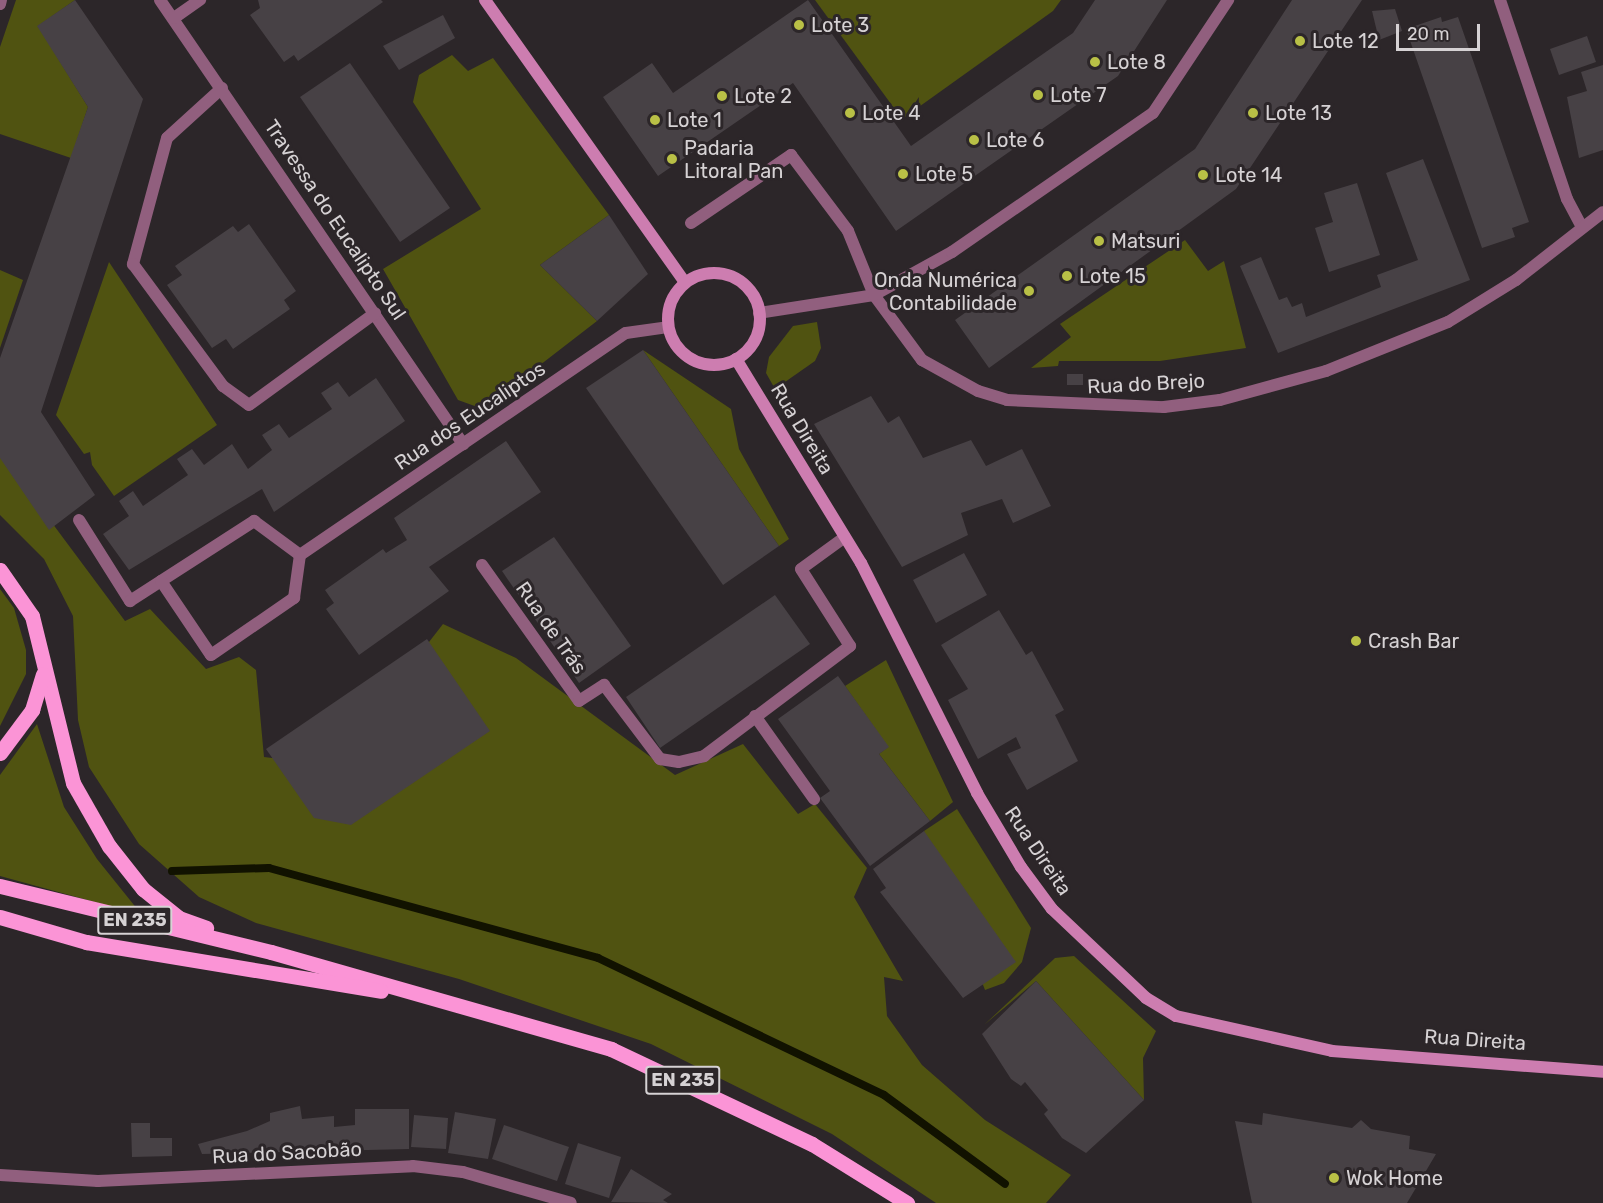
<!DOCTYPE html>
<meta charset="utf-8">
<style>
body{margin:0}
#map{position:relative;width:1603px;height:1203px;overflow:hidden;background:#2c2629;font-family:Rubik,sans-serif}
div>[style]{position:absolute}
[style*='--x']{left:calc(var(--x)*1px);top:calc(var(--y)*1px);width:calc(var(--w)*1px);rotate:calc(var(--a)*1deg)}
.green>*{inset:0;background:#505311}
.stream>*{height:8px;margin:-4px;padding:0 4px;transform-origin:4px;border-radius:4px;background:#111200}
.building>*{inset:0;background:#474145}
.street>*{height:12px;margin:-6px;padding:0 6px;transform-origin:6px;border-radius:6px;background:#915f7e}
.secondary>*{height:12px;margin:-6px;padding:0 6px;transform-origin:6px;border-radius:6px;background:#cd7db0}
.secondary>.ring{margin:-6px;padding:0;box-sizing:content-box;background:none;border:12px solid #cd7db0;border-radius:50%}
.primary>*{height:15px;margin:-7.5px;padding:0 7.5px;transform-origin:7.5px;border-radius:7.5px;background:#fb94d6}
.dots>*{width:16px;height:16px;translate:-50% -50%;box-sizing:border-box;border:3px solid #2c2629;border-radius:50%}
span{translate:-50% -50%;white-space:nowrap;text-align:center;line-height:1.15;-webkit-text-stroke:6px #2c2629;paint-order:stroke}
.shield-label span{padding:2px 4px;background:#2c2629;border:2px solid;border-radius:4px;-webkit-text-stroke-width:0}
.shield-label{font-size:18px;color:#d6d2d4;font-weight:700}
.poi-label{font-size:20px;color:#d6d2d4}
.left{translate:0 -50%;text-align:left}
.right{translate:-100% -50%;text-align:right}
.street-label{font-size:20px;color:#d6d2d4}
.scale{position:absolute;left:1396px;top:24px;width:84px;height:27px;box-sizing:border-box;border:3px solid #d6d2d4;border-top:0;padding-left:8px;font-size:18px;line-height:21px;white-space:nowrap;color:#d6d2d4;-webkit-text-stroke:4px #2c2629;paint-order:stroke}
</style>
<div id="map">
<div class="green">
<i style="clip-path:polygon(16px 0,75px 0,38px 26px,88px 107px,71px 158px,0 134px,0 47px)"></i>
<i style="clip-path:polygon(815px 0,1061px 0,1053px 11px,902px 119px)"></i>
<i style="clip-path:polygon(452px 55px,468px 71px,493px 58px,609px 215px,540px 265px,597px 321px,483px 409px,458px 400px,383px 269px,481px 209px,413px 102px,419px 75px)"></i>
<i style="clip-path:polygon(1185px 240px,1208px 271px,1224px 261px,1246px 348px,1160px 361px,1059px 361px,1058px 366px,1031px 368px,1071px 337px,1060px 324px)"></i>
<i style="clip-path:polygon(109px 262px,217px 425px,114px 496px,92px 465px,90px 452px,84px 454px,56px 415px)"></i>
<i style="clip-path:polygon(0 270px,23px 280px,0 348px)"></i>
<i style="clip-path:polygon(817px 322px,821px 348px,815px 361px,775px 389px,766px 373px,769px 357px,793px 326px)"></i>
<i style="clip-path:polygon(643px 350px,731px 409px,739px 449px,789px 539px,779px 546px)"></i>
<i style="clip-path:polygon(0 453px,125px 621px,150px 609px,206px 669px,239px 657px,256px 670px,264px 757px,272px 758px,429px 642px,443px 624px,516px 658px,675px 775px,743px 744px,798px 814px,815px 804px,867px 868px,854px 897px,903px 981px,884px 977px,887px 1016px,922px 1065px,985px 1120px,1071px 1175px,1046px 1203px,936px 1203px,832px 1134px,651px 1044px,459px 979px,256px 923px,199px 897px,139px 844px,89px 767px,78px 720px,73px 616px,44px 559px,0 515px)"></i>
<i style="clip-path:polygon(0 589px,14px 608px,26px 650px,26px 674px,0 726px)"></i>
<i style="clip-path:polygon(886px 660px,953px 802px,930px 821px,879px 754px,888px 747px,845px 686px)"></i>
<i style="clip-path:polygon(37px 724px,64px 807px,97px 859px,142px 915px,0 876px,0 775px)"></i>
<i style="clip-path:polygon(957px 809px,1031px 928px,1022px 962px,1004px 983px,985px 990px,924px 831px)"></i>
<i style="clip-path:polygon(1074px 956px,1156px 1031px,1143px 1058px,1144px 1100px,1036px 981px,984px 1025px,1055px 958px)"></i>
</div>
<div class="stream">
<i style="--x:172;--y:871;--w:97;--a:-1.8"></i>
<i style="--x:269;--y:868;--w:341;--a:15.3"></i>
<i style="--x:598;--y:958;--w:317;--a:25.6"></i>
<i style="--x:884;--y:1095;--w:150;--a:36.3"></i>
</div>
<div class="building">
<i style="clip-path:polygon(75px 0,143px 99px,41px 412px,95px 495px,49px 530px,0 458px,0 358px,88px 107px,37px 26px)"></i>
<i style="clip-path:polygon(258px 0,381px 0,383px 2px,298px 61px,294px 55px,284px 62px,250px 15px,260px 8px)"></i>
<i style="clip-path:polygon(808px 0,911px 146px,1073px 33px,1095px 0,1167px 0,1118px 76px,896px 231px,793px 83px,658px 176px,603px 97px,652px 63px,673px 93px)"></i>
<i style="clip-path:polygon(1292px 0,1362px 0,1236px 189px,989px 368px,955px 320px,1195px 149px)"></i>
<i style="clip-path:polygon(1395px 9px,1402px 31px,1379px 40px,1372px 11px)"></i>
<i style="clip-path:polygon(443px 15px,455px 38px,399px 70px,383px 46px)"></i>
<i style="clip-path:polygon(1441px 17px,1442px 22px,1458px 17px,1529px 222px,1512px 228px,1515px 237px,1482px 248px,1406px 29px)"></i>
<i style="clip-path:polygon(1587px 36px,1596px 62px,1559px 75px,1550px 49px)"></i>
<i style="clip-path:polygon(350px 63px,450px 208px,400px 242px,300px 97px)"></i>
<i style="clip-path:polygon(1603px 65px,1603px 150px,1579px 158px,1567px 97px,1587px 91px,1581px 72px)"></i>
<i style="clip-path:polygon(1423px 159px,1470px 280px,1278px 353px,1240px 266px,1261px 257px,1279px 300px,1287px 297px,1292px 307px,1302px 303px,1306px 317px,1381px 287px,1377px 275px,1418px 260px,1386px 173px)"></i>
<i style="clip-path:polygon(1357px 183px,1380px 255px,1329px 272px,1315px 228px,1333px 222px,1324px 193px)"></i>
<i style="clip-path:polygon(609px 215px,648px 274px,597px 321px,540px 265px)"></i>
<i style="clip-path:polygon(249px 224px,296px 291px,284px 300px,290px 309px,233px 349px,226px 339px,212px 348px,167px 285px,182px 275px,175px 266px,233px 226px,238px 232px)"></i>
<i style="clip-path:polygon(643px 350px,779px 546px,723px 585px,586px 388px)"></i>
<i style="clip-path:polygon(1067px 374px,1083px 374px,1083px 385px,1067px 385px)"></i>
<i style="clip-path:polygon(376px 378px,405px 421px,274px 512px,262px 489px,129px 570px,103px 534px,129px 516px,119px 501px,133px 491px,143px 506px,188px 475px,177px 459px,192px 449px,204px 465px,232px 444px,248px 469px,272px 450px,262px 435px,279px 424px,289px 438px,332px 409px,321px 393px,338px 382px,349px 397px)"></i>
<i style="clip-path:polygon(871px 396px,888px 423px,899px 416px,923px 458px,971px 440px,986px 466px,1022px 449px,1051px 506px,1013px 523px,1002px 499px,961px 513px,968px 535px,902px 567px,814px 424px)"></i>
<i style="clip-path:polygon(506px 441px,541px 492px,429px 567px,449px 591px,359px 655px,326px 609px,334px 603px,325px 590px,383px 549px,386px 553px,407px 540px,394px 518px)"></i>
<i style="clip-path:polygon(554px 537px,631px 646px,579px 683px,502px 571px)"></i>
<i style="clip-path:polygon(964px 553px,987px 595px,936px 623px,913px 580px)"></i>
<i style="clip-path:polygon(775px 595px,810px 644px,660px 748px,626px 697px)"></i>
<i style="clip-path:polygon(999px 610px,1026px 655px,1032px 651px,1064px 710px,1055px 715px,1078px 761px,1027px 790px,1007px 754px,1021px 748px,1016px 737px,978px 759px,948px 700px,968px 689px,941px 645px)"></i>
<i style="clip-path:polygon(427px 639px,490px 731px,351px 825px,314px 818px,266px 749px)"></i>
<i style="clip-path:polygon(838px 676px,889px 747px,879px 754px,930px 821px,870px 866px,820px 798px,830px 791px,778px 719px)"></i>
<i style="clip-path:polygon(924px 831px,1016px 962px,963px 998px,880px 892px,886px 888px,873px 869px)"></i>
<i style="clip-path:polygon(1036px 981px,1144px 1100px,1086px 1153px,1062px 1138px,1044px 1114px,1048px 1110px,1025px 1082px,1021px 1086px,1011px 1079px,982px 1034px)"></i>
<i style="clip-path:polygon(300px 1106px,302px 1119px,334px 1116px,334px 1127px,355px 1125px,355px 1109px,409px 1109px,409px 1149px,202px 1154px,198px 1144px,247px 1131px,270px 1121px,270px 1113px)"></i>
<i style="clip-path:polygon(455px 1112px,496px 1119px,488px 1159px,448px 1153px)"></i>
<i style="clip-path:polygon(1263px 1113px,1352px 1128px,1361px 1120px,1371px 1129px,1410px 1136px,1409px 1149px,1436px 1154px,1407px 1203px,1252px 1203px,1235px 1121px,1262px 1125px)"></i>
<i style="clip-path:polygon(414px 1115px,448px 1118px,446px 1149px,411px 1147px)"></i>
<i style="clip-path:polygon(131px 1123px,150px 1123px,150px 1138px,172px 1138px,172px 1156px,132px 1157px)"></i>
<i style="clip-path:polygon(504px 1125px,569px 1147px,557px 1181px,492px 1159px)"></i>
<i style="clip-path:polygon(578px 1143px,621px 1157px,609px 1198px,565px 1184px)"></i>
<i style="clip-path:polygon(631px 1169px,672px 1194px,663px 1200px,668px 1203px,611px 1202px)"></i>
</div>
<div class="street">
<i style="--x:160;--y:0;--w:538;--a:55.69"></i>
<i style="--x:1500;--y:0;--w:210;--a:71.4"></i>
<i style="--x:1567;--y:199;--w:30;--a:62"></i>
<i style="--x:0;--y:4;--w:4;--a:-76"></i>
<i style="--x:174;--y:18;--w:32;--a:-35"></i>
<i style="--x:222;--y:88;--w:74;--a:137.7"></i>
<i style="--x:167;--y:138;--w:131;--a:105.1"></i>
<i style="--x:133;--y:264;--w:152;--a:53.6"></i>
<i style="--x:223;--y:386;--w:32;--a:36"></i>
<i style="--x:249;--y:405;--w:156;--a:-36.1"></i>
<i style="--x:691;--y:223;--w:121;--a:-34.2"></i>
<i style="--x:791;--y:155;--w:95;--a:53.1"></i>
<i style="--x:848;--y:231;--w:69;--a:67.9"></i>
<i style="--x:874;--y:295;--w:81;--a:53.6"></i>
<i style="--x:922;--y:360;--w:64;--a:29"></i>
<i style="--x:978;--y:391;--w:30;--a:17"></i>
<i style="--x:1007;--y:400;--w:157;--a:2.6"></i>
<i style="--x:1164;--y:407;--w:56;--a:-7.1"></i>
<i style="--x:1220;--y:400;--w:110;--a:-15.3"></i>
<i style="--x:1326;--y:371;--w:131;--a:-21.9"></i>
<i style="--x:1448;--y:322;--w:80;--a:-31.7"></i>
<i style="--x:1516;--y:280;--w:110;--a:-38"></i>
<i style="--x:759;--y:313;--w:116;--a:-8.9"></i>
<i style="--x:874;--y:295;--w:89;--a:-28.9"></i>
<i style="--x:952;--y:252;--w:244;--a:-34.7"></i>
<i style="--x:1153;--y:113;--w:136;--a:-56.4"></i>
<i style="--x:79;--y:520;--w:96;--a:57.8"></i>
<i style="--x:130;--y:601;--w:148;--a:-32.8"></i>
<i style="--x:254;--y:521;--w:57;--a:36.5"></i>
<i style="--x:482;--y:565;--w:167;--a:54.5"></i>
<i style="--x:579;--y:701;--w:30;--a:-33"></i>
<i style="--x:604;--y:685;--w:93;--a:52.9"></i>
<i style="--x:660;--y:759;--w:19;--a:9"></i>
<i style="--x:679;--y:762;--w:26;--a:-13"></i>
<i style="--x:704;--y:756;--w:183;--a:-37"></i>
<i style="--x:850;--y:646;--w:91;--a:-122.5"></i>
<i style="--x:801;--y:569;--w:54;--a:-36"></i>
<i style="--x:161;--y:581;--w:89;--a:56"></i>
<i style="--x:211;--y:655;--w:101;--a:-34.5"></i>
<i style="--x:294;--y:598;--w:43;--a:-82.1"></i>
<i style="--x:300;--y:555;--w:394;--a:-34.3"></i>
<i style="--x:626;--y:333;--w:42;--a:-8.1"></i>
<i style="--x:755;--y:716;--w:102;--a:54.6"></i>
<i style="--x:0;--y:1175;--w:98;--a:3.5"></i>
<i style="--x:98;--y:1181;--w:315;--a:-2.7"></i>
<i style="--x:413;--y:1166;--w:50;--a:6.8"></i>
<i style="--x:463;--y:1172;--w:112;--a:16"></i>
</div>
<div class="secondary">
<i style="--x:485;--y:0;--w:346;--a:54.7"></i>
<i class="ring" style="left:668px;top:273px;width:80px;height:80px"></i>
<i style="--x:736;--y:359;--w:239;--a:58.5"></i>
<i style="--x:861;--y:563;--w:258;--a:63.2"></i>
<i style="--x:977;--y:793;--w:86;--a:59.3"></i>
<i style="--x:1021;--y:867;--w:52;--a:53.6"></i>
<i style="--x:1052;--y:909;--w:129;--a:43.4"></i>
<i style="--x:1146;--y:998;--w:35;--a:31"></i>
<i style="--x:1176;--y:1016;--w:160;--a:12.6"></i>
<i style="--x:1332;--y:1051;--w:272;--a:4.4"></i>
</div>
<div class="primary">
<i style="--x:0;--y:570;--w:56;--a:55.2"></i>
<i style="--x:32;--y:616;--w:172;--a:76.2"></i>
<i style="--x:73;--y:783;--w:73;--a:60.3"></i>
<i style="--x:109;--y:846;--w:55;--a:51.7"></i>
<i style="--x:143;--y:889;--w:46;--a:38.9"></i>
<i style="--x:179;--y:918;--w:29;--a:20"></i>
<i style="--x:0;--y:753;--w:54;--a:-53.3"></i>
<i style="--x:32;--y:710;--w:37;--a:-73"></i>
<i style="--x:0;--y:886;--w:279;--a:13.7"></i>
<i style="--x:271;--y:952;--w:354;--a:15.9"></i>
<i style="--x:611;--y:1049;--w:222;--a:25.3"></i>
<i style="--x:812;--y:1144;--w:112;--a:31.8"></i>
<i style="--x:0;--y:917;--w:90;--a:16.2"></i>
<i style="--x:86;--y:942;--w:299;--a:9.4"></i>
</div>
<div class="dots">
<i style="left:799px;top:25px;background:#b9c046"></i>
<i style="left:1300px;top:41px;background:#b9c046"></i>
<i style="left:1095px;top:62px;background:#b9c046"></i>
<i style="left:1038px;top:95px;background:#b9c046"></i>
<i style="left:722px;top:96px;background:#b9c046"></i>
<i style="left:850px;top:113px;background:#b9c046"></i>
<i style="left:1253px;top:113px;background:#b9c046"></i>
<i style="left:655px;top:120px;background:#b9c046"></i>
<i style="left:974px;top:140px;background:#b9c046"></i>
<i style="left:672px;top:159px;background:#b9c046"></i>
<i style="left:903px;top:174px;background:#b9c046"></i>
<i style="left:1203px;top:175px;background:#b9c046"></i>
<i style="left:1099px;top:241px;background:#b9c046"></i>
<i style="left:1067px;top:276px;background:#b9c046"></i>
<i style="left:1029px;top:291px;background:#b9c046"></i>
<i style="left:1356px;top:641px;background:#b9c046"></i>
<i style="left:1334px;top:1178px;background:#b9c046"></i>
</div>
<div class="shield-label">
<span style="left:135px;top:920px">EN 235</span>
<span style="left:683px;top:1080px">EN 235</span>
</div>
<div class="poi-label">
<span class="left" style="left:811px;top:25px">Lote 3</span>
<span class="left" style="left:1312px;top:41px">Lote 12</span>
<span class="left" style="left:1107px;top:62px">Lote 8</span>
<span class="left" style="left:1050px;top:95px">Lote 7</span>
<span class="left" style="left:734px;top:96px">Lote 2</span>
<span class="left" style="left:862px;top:113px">Lote 4</span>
<span class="left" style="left:1265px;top:113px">Lote 13</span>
<span class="left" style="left:667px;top:120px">Lote 1</span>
<span class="left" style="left:986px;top:140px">Lote 6</span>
<span class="left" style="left:684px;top:160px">Padaria<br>Litoral Pan</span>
<span class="left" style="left:915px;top:174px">Lote 5</span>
<span class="left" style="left:1215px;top:175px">Lote 14</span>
<span class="left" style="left:1111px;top:241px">Matsuri</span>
<span class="left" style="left:1079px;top:276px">Lote 15</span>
<span class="right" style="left:1017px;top:292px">Onda Numérica<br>Contabilidade</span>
<span class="left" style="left:1368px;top:641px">Crash Bar</span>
<span class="left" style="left:1346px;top:1178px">Wok Home</span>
</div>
<div class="street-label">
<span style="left:335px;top:220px;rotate:56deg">Travessa do Eucalipto Sul</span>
<span style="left:1146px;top:384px;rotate:-3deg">Rua do Brejo</span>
<span style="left:470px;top:416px;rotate:-34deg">Rua dos Eucaliptos</span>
<span style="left:802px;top:429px;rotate:59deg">Rua Direita</span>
<span style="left:551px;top:628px;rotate:55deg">Rua de Trás</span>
<span style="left:1038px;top:851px;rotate:56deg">Rua Direita</span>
<span style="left:1475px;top:1040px;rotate:4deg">Rua Direita</span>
<span style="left:287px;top:1153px;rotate:-3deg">Rua do Sacobão</span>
</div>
<div class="scale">20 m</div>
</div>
